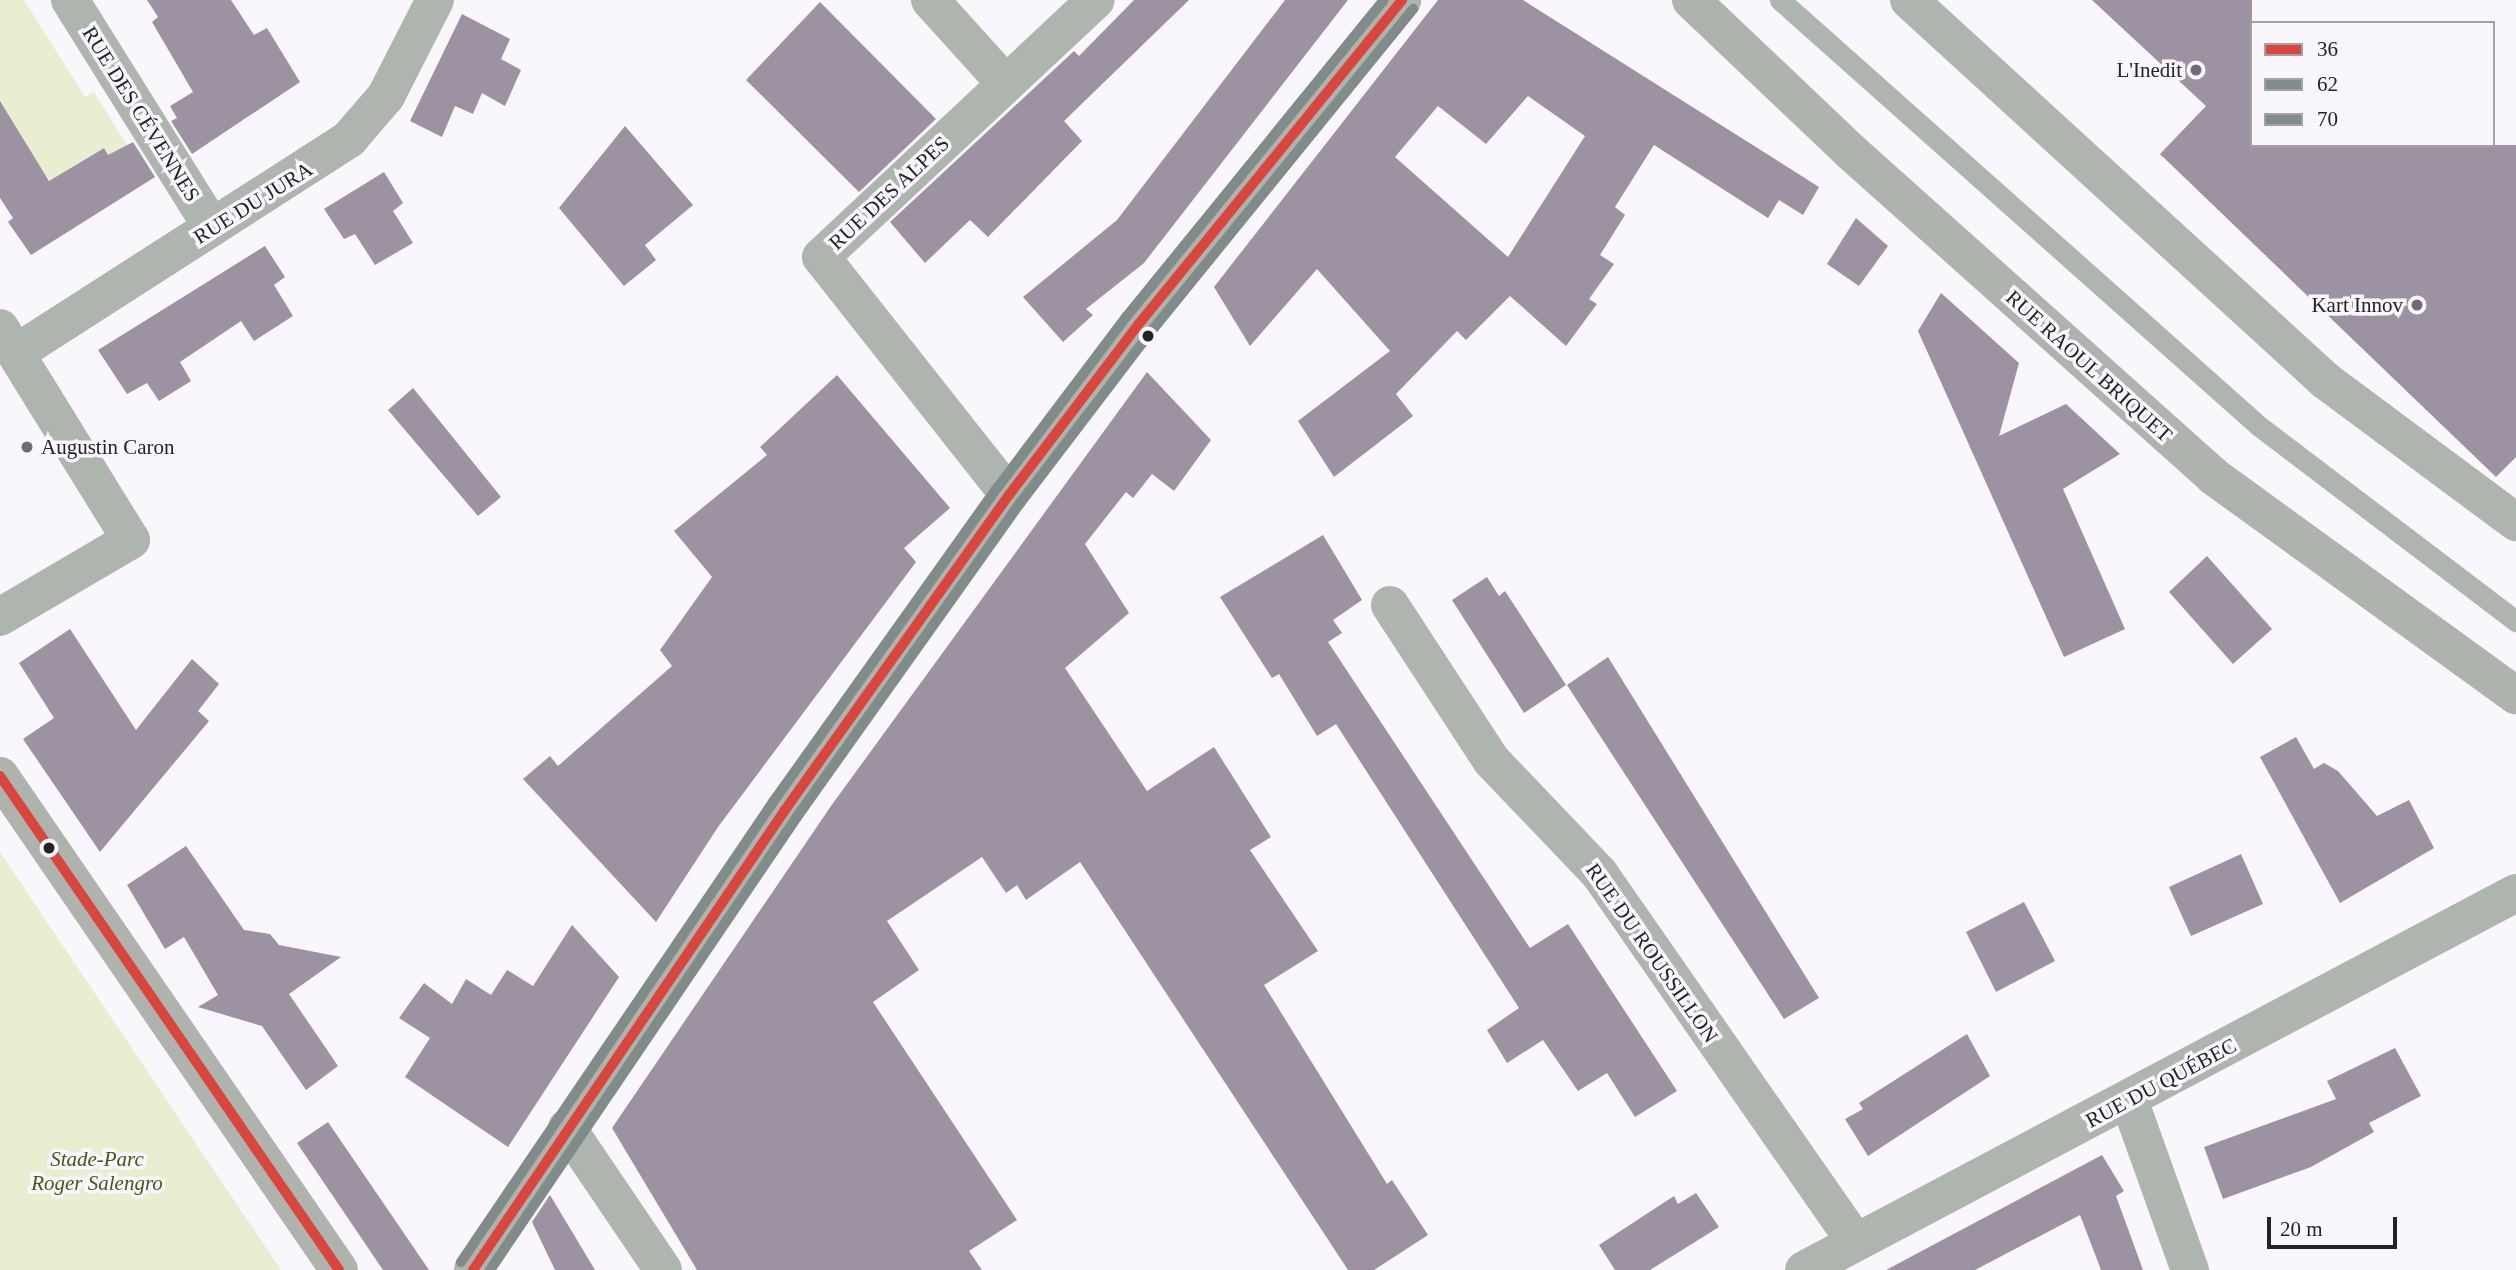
<!DOCTYPE html>
<meta charset="utf-8">
<style>
body{margin:0}
#map{position:relative;width:2516px;height:1270px;overflow:hidden;background:#faf7fc;font-family:"Times New Roman",serif}
div>[style]{position:absolute}
[style*='--x']{left:calc(var(--x)*1px);top:calc(var(--y)*1px);width:calc(var(--w)*1px);rotate:calc(var(--a)*1deg)}
.green>*{inset:0;background:#e8eecf}
.building>*{inset:0;background:#9d92a2}
.lane>*{height:21px;margin:-10.5px;padding:0 10.5px;transform-origin:10.5px;border-radius:10.5px;background:#aeb5ae}
.street>*{height:38px;margin:-19px;padding:0 19px;transform-origin:19px;border-radius:19px;background:#aeb5ae}
.secondary>*{height:38px;margin:-19px;padding:0 19px;transform-origin:19px;border-radius:19px;background:#aeb4ad}
.bus-1>*{height:10px;margin:-5px;padding:0 5px;transform-origin:5px;border-radius:5px;background:#d9463e}
.bus-2>*{height:10px;margin:-5px;padding:0 5px;transform-origin:5px;border-radius:5px;background:#808c89}
.bus-3>*{height:10px;margin:-5px;padding:0 5px;transform-origin:5px;border-radius:5px;background:#808c89}
.dots>*{width:19px;height:19px;translate:-50% -50%;box-sizing:border-box;border:4px solid #faf6fd;border-radius:50%}
span{translate:-50% -50%;white-space:nowrap;text-align:center;line-height:1.15;-webkit-text-stroke:7px #faf6fd;paint-order:stroke}
.poi-label{font-size:21px;color:#232224}
.right{translate:-100% -50%;text-align:right}
.left{translate:0 -50%;text-align:left}
.street-label{font-size:21px;color:#232224}
.park-label{font-size:21px;color:#4c5614;font-style:italic}
.legend{position:absolute;left:2250px;top:21px;width:245px;height:126px;box-sizing:border-box;background:#faf6fd;border:2px solid #a4a1a6;margin:0;padding:9px 12px;list-style:none;font-size:21px;color:#232224}
.legend li{display:flex;align-items:center;gap:14px;height:35px}
.legend b{width:35px;border:2px solid #a4a1a6}
.scale{position:absolute;left:2267px;top:1217px;width:130px;height:32px;box-sizing:border-box;border:4px solid #232224;border-top:0;padding-left:9px;font-size:21px;line-height:24px;white-space:nowrap;color:#232224;-webkit-text-stroke:5px #faf6fd;paint-order:stroke}
</style>
<div id="map">
<div class="green">
<i style="clip-path:polygon(0 0,24px 0,85px 97px,94px 92px,127px 145px,108px 155px,103px 148px,68px 169px,56px 188px,46px 175px,39px 180px,0 106px)"></i>
<i style="clip-path:polygon(0 852px,281px 1270px,0 1270px)"></i>
</div>
<div class="building">
<i style="clip-path:polygon(147px 0,231px 0,254px 35px,267px 28px,300px 82px,192px 154px,171px 121px,177px 118px,170px 106px,193px 92px,152px 22px,158px 17px)"></i>
<i style="clip-path:polygon(1134px 0,1189px 0,1064px 121px,1082px 141px,988px 237px,970px 220px,925px 263px,890px 222px,1074px 51px,1079px 56px)"></i>
<i style="clip-path:polygon(1285px 0,1348px 0,1144px 263px,1086px 309px,1093px 315px,1063px 342px,1023px 297px,1117px 220px)"></i>
<i style="clip-path:polygon(evenodd,1438px 0,1523px 0,1819px 187px,1803px 215px,1779px 200px,1768px 218px,1654px 145px,1615px 207px,1625px 215px,1600px 255px,1614px 264px,1589px 299px,1597px 304px,1566px 346px,1510px 296px,1466px 340px,1457px 331px,1396px 394px,1413px 416px,1334px 477px,1298px 421px,1390px 351px,1317px 269px,1250px 346px,1214px 287px,1438px 0,1528px 96px,1585px 136px,1508px 257px,1395px 157px,1438px 106px,1486px 144px,1528px 96px)"></i>
<i style="clip-path:polygon(2092px 0,2252px 0,2252px 145px,2516px 145px,2516px 457px,2496px 477px,2160px 154px,2206px 106px)"></i>
<i style="clip-path:polygon(820px 2px,936px 119px,859px 192px,746px 80px)"></i>
<i style="clip-path:polygon(462px 14px,510px 39px,501px 59px,521px 70px,505px 106px,482px 93px,473px 114px,455px 106px,442px 137px,410px 121px)"></i>
<i style="clip-path:polygon(0 101px,49px 181px,104px 148px,108px 155px,133px 142px,155px 177px,31px 255px,8px 222px,13px 218px,0 198px)"></i>
<i style="clip-path:polygon(625px 126px,693px 205px,645px 245px,656px 260px,624px 286px,559px 208px)"></i>
<i style="clip-path:polygon(384px 172px,403px 203px,393px 211px,413px 243px,375px 265px,355px 234px,344px 239px,324px 209px)"></i>
<i style="clip-path:polygon(1856px 218px,1888px 246px,1859px 286px,1827px 264px)"></i>
<i style="clip-path:polygon(265px 246px,285px 277px,274px 285px,293px 316px,254px 341px,241px 321px,180px 362px,191px 381px,159px 401px,147px 383px,127px 394px,98px 350px)"></i>
<i style="clip-path:polygon(1941px 293px,2019px 363px,1999px 436px,2066px 404px,2120px 454px,2063px 489px,2125px 629px,2064px 657px,1918px 331px)"></i>
<i style="clip-path:polygon(1147px 372px,1211px 440px,1174px 491px,1152px 474px,1133px 498px,1126px 492px,1085px 544px,1129px 613px,1065px 668px,1147px 791px,1214px 747px,1271px 837px,1250px 850px,1318px 951px,1264px 985px,1387px 1184px,1392px 1180px,1428px 1235px,1374px 1270px,1348px 1270px,1080px 862px,1026px 900px,1017px 885px,1006px 893px,982px 857px,887px 921px,919px 970px,873px 1002px,1017px 1220px,969px 1251px,982px 1270px,697px 1270px,612px 1128px,831px 806px)"></i>
<i style="clip-path:polygon(837px 375px,950px 508px,904px 548px,916px 562px,718px 827px,656px 922px,523px 779px,550px 756px,558px 766px,672px 666px,660px 650px,712px 577px,674px 531px,767px 455px,760px 447px)"></i>
<i style="clip-path:polygon(413px 388px,501px 497px,478px 516px,388px 410px)"></i>
<i style="clip-path:polygon(1323px 535px,1362px 600px,1333px 620px,1342px 633px,1328px 642px,1530px 948px,1568px 924px,1677px 1091px,1635px 1117px,1607px 1073px,1578px 1091px,1543px 1040px,1507px 1063px,1487px 1030px,1519px 1008px,1336px 724px,1317px 736px,1279px 674px,1272px 678px,1220px 597px)"></i>
<i style="clip-path:polygon(2207px 556px,2272px 629px,2233px 664px,2169px 592px)"></i>
<i style="clip-path:polygon(1487px 577px,1499px 596px,1505px 591px,1566px 685px,1524px 713px,1452px 600px)"></i>
<i style="clip-path:polygon(70px 629px,136px 730px,192px 659px,219px 684px,198px 711px,209px 721px,100px 852px,23px 739px,54px 718px,19px 663px)"></i>
<i style="clip-path:polygon(1608px 657px,1819px 998px,1784px 1019px,1567px 685px)"></i>
<i style="clip-path:polygon(2296px 737px,2314px 769px,2324px 763px,2338px 771px,2377px 816px,2409px 800px,2434px 848px,2340px 903px,2260px 757px)"></i>
<i style="clip-path:polygon(186px 846px,244px 930px,270px 934px,279px 945px,341px 957px,289px 994px,338px 1066px,306px 1090px,262px 1026px,198px 1007px,218px 995px,184px 937px,165px 949px,127px 885px)"></i>
<i style="clip-path:polygon(2241px 854px,2263px 904px,2191px 936px,2169px 887px)"></i>
<i style="clip-path:polygon(2024px 902px,2055px 961px,1996px 992px,1966px 932px)"></i>
<i style="clip-path:polygon(572px 925px,619px 977px,508px 1147px,405px 1077px,430px 1038px,399px 1018px,424px 983px,452px 1004px,466px 979px,491px 995px,507px 970px,533px 986px)"></i>
<i style="clip-path:polygon(1967px 1034px,1990px 1076px,1868px 1156px,1845px 1119px,1863px 1109px,1859px 1103px)"></i>
<i style="clip-path:polygon(2395px 1048px,2421px 1096px,2369px 1123px,2374px 1132px,2311px 1167px,2223px 1199px,2204px 1147px,2336px 1099px,2327px 1081px)"></i>
<i style="clip-path:polygon(328px 1122px,429px 1270px,383px 1270px,297px 1143px)"></i>
<i style="clip-path:polygon(2102px 1155px,2124px 1191px,2116px 1196px,2143px 1270px,2101px 1270px,2080px 1215px,1975px 1270px,1886px 1270px)"></i>
<i style="clip-path:polygon(1696px 1193px,1719px 1227px,1650px 1270px,1615px 1270px,1599px 1245px,1674px 1196px,1678px 1204px)"></i>
<i style="clip-path:polygon(550px 1195px,595px 1270px,555px 1270px,532px 1222px)"></i>
</div>
<div class="lane">
<i style="--x:1780;--y:0;--w:641;--a:41.65"></i>
<i style="--x:2259;--y:426;--w:323;--a:37.2"></i>
</div>
<div class="street">
<i style="--x:70;--y:0;--w:268;--a:58"></i>
<i style="--x:930;--y:0;--w:113;--a:47.9"></i>
<i style="--x:1909;--y:0;--w:565;--a:42.42"></i>
<i style="--x:2326;--y:381;--w:237;--a:36.6"></i>
<i style="--x:0;--y:328;--w:249;--a:58.3"></i>
<i style="--x:131;--y:540;--w:152;--a:149.6"></i>
<i style="--x:16;--y:353;--w:396;--a:-32.7"></i>
<i style="--x:349;--y:139;--w:57;--a:-49.3"></i>
<i style="--x:386;--y:96;--w:108;--a:-63"></i>
<i style="--x:1009;--y:495;--w:303;--a:-128.3"></i>
<i style="--x:821;--y:257;--w:376;--a:-43.1"></i>
<i style="--x:1390;--y:605;--w:185;--a:56.9"></i>
<i style="--x:1491;--y:760;--w:156;--a:46.3"></i>
<i style="--x:1599;--y:873;--w:449;--a:55.2"></i>
<i style="--x:2129;--y:1100;--w:181;--a:70.3"></i>
<i style="--x:567;--y:1128;--w:171;--a:55.9"></i>
<i style="--x:1804;--y:1270;--w:806;--a:-27.9"></i>
</div>
<div class="secondary">
<i style="--x:1691;--y:0;--w:219;--a:43.5"></i>
<i style="--x:1850;--y:151;--w:487;--a:41.8"></i>
<i style="--x:2213;--y:476;--w:374;--a:35.9"></i>
<i style="--x:0;--y:776;--w:599;--a:55.54"></i>
<i style="--x:473;--y:1270;--w:556;--a:-55.85"></i>
<i style="--x:785;--y:810;--w:387;--a:-54.6"></i>
<i style="--x:1009;--y:495;--w:213;--a:-52.8"></i>
<i style="--x:1138;--y:325;--w:419;--a:-50.9"></i>
</div>
<div class="bus-1">
<i style="--x:0;--y:776;--w:599;--a:55.54"></i>
<i style="--x:473;--y:1270;--w:556;--a:-55.85"></i>
<i style="--x:785;--y:810;--w:387;--a:-54.6"></i>
<i style="--x:1009;--y:495;--w:213;--a:-52.8"></i>
<i style="--x:1138;--y:325;--w:419;--a:-50.9"></i>
</div>
<div class="bus-2">
<i style="--x:490;--y:1270;--w:546;--a:-55.9"></i>
<i style="--x:796;--y:818;--w:387;--a:-54.6"></i>
<i style="--x:1020;--y:503;--w:213;--a:-52.6"></i>
<i style="--x:1149;--y:334;--w:419;--a:-50.9"></i>
</div>
<div class="bus-3">
<i style="--x:461;--y:1262;--w:556;--a:-55.85"></i>
<i style="--x:773;--y:802;--w:387;--a:-54.5"></i>
<i style="--x:998;--y:487;--w:214;--a:-53"></i>
<i style="--x:1127;--y:316;--w:407;--a:-50.9"></i>
</div>
<div class="dots">
<i style="left:2196px;top:70px;background:#6e6d70"></i>
<i style="left:2417px;top:305px;background:#6e6d70"></i>
<i style="left:1148px;top:336px;background:#232224"></i>
<i style="left:27px;top:447px;background:#6e6d70"></i>
<i style="left:49px;top:848px;background:#232224"></i>
</div>
<div class="poi-label">
<span class="right" style="left:2182px;top:70px">L'Inedit</span>
<span class="right" style="left:2403px;top:305px">Kart Innov</span>
<span class="left" style="left:41px;top:447px">Augustin Caron</span>
</div>
<div class="street-label">
<span style="left:141px;top:114px;rotate:58deg">RUE DES CÉVENNES</span>
<span style="left:889px;top:193px;rotate:-43deg">RUE DES ALPES</span>
<span style="left:253px;top:203px;rotate:-32deg">RUE DU JURA</span>
<span style="left:2089px;top:366px;rotate:42deg">RUE RAOUL BRIQUET</span>
<span style="left:1652px;top:953px;rotate:55deg">RUE DU ROUSSILLON</span>
<span style="left:2161px;top:1083px;rotate:-28deg">RUE DU QUÉBEC</span>
</div>
<div class="park-label">
<span style="left:97px;top:1171px">Stade-Parc<br>Roger Salengro</span>
</div>
<ul class="legend">
<li><b style="height:9px;background:#d9463e"></b>36</li>
<li><b style="height:9px;background:#808c89"></b>62</li>
<li><b style="height:9px;background:#808c89"></b>70</li>
</ul>
<div class="scale">20 m</div>
</div>
